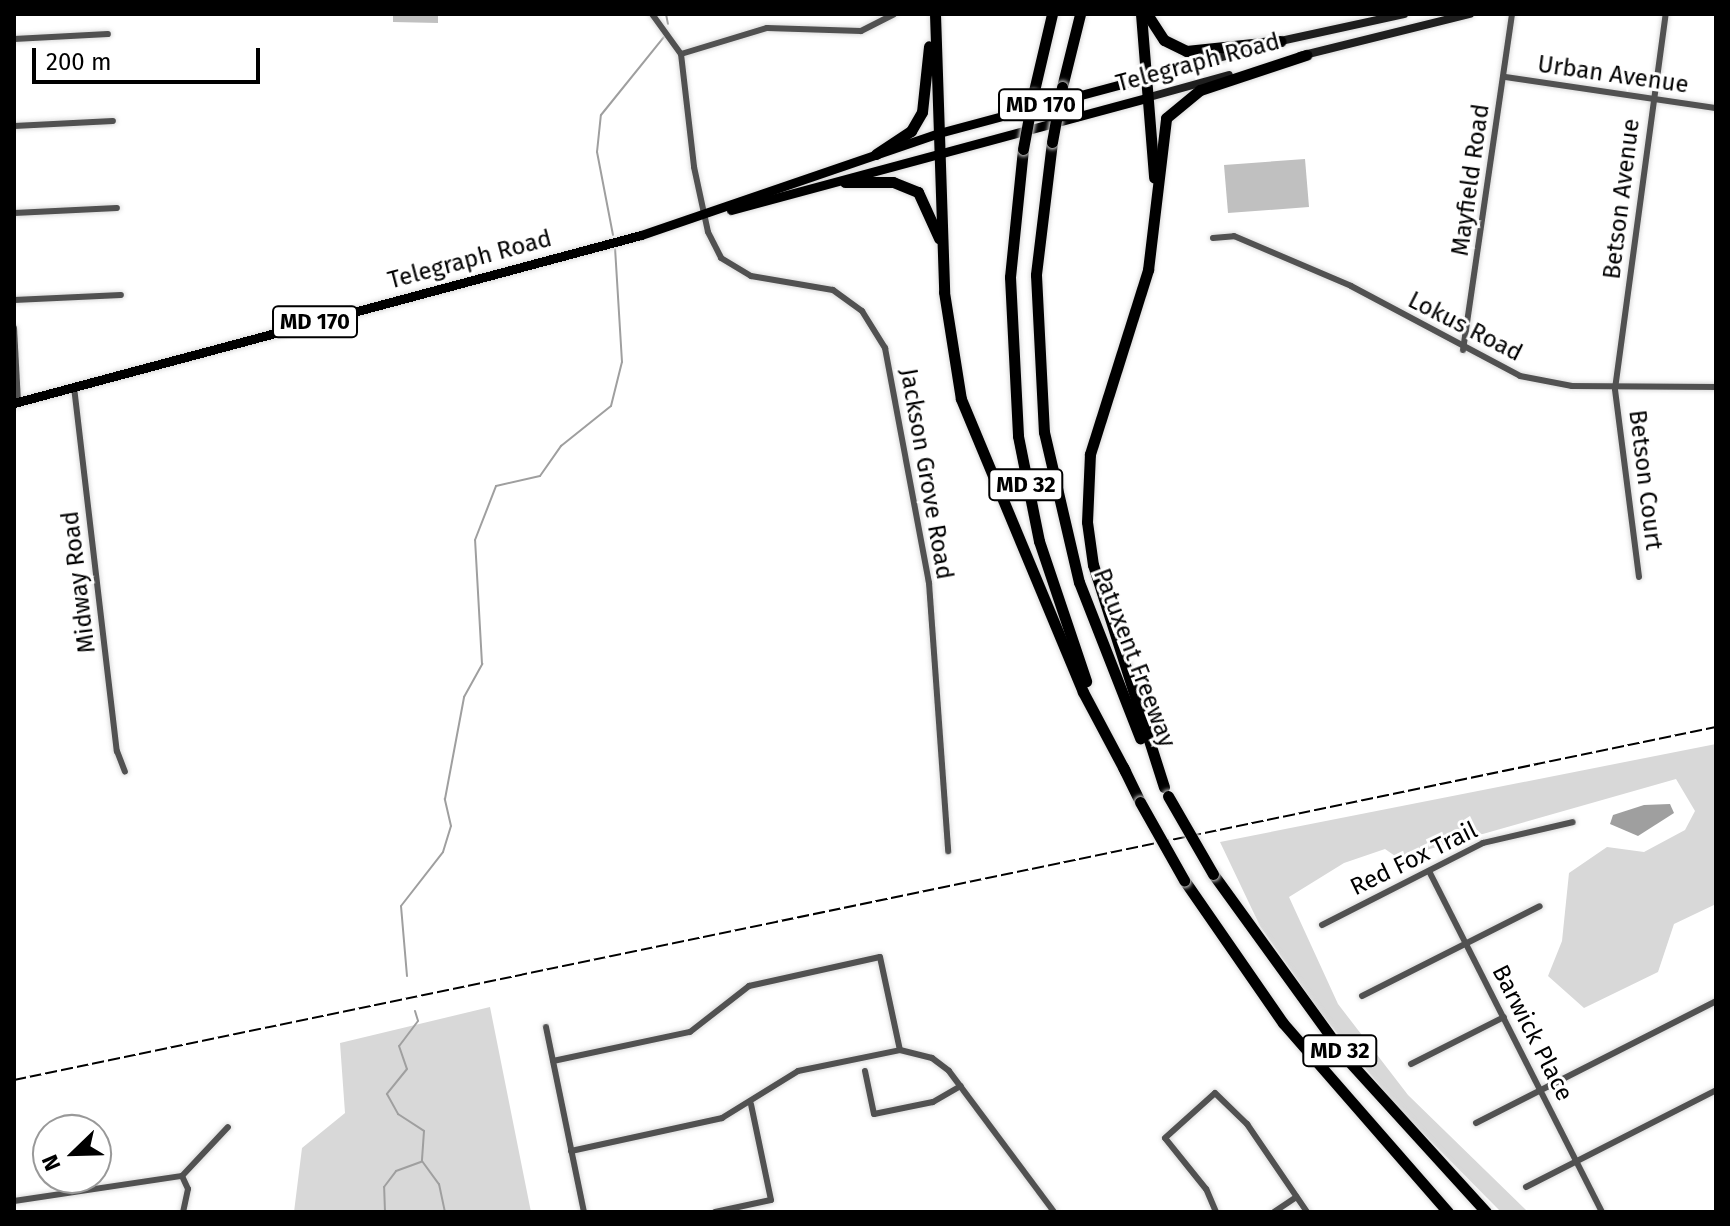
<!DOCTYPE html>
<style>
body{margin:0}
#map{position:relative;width:1730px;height:1226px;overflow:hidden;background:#fff;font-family:"Fira Sans",sans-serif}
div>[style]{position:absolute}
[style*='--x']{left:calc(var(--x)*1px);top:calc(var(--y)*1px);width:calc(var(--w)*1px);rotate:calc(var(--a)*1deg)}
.green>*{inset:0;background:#d8d8d8}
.water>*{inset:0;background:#9f9f9f}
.stream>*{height:2px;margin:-1px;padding:0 1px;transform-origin:1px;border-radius:1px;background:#9f9f9f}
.building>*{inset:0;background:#c0c0c0}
.roads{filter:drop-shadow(0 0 2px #dbdbdb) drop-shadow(0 0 2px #dbdbdb)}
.street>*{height:6px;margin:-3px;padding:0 3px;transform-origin:3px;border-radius:3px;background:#515151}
.secondary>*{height:8px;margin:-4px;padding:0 4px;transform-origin:4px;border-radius:4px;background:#1e1e1e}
.primary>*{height:9px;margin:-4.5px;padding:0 4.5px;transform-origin:4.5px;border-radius:4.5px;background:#000}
.highway>*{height:11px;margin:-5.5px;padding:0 5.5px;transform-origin:5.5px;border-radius:5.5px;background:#000}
.rail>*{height:2px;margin-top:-1px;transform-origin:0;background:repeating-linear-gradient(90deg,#000 0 12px,transparent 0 16px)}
.bridges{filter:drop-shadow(0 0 2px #dbdbdb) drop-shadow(0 0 2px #dbdbdb)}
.highway-bridge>*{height:11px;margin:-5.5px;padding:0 5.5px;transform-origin:5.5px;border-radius:5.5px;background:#000}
span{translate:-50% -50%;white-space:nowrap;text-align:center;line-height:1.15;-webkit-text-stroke:6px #fff;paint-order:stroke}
.shield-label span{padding:2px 6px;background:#fff;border:2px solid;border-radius:6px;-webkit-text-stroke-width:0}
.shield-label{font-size:22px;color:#000;font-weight:700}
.street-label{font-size:24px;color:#000}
.frame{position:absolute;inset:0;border:16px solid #000;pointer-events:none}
.north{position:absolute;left:32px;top:1114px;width:80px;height:80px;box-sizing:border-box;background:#fff;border:2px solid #999;border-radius:50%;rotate:247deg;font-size:22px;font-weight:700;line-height:32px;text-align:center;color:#000}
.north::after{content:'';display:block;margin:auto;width:28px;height:36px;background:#000;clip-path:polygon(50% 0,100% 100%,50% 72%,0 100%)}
.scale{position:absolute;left:32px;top:48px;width:228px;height:36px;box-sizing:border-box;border:4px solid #000;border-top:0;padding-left:10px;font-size:24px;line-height:28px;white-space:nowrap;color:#000;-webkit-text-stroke:6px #fff;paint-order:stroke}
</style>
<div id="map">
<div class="green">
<i style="clip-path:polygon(1716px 744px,1716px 904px,1674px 924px,1658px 972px,1584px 1008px,1548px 976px,1562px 941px,1569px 873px,1607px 847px,1644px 852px,1685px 830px,1695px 811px,1676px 779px,1398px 858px,1385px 849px,1344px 863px,1289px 897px,1338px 1004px,1408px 1095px,1528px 1212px,1501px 1212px,1397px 1107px,1320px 1012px,1260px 926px,1220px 842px)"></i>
<i style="clip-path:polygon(490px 1007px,531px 1212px,294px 1212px,302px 1148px,345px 1113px,340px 1043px)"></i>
</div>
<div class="water">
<i style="clip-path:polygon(1644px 805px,1670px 804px,1674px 813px,1638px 836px,1610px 824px,1613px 815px)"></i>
</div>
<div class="stream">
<i style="--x:666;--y:14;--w:10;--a:79"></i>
<i style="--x:613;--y:235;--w:85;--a:-100.9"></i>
<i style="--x:597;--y:152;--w:37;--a:-84"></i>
<i style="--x:601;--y:115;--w:100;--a:-51.1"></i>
<i style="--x:407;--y:976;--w:70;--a:-94.9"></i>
<i style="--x:401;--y:906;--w:68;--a:-52.1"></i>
<i style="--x:443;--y:852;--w:27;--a:-73"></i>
<i style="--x:451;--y:826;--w:28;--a:-103"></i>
<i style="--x:445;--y:799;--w:104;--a:-79.4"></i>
<i style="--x:464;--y:697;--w:38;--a:-61"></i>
<i style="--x:482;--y:664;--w:124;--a:-93.2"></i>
<i style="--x:475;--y:540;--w:58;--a:-68.7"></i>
<i style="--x:496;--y:486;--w:45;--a:-12.8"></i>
<i style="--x:540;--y:476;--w:37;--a:-55"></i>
<i style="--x:561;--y:446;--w:64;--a:-38.7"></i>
<i style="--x:611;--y:406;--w:45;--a:-76"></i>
<i style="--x:622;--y:362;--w:113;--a:-93.5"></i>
<i style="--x:415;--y:1011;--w:10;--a:73"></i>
<i style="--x:418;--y:1021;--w:31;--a:127"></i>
<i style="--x:399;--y:1046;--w:24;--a:71"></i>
<i style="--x:407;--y:1069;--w:32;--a:129"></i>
<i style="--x:387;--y:1094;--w:23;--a:61"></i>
<i style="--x:398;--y:1114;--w:31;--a:33"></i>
<i style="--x:424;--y:1131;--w:30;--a:94"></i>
<i style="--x:422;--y:1161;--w:29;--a:54"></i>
<i style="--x:439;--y:1184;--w:29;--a:78"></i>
<i style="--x:385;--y:1212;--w:25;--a:-92"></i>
<i style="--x:384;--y:1187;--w:20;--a:-53"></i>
<i style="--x:396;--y:1171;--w:27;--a:-20"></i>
</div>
<div class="building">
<i style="clip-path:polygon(393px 14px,438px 14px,438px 23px,393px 22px)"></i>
<i style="clip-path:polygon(1305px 159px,1309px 207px,1228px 213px,1224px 165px)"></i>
</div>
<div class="roads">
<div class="street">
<i style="--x:652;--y:14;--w:49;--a:54.1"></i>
<i style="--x:681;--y:54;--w:114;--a:83.4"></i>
<i style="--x:694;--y:167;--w:66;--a:77.8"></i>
<i style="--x:708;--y:232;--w:29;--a:63"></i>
<i style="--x:721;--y:258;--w:35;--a:31"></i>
<i style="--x:751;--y:276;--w:83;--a:9.7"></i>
<i style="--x:833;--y:290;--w:36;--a:36"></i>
<i style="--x:862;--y:311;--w:44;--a:58.1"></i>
<i style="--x:885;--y:348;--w:239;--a:79.4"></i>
<i style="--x:929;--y:583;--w:269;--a:85.9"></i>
<i style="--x:14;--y:39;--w:94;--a:-3"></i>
<i style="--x:681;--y:54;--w:90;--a:-16.8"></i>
<i style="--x:767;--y:28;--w:94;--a:1.8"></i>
<i style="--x:861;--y:31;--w:37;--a:-27"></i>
<i style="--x:1505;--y:77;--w:213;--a:8.4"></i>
<i style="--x:14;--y:126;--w:99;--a:-2.9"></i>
<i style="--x:14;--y:213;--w:103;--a:-2.8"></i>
<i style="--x:1213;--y:238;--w:21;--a:-5"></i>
<i style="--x:1234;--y:236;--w:127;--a:23.1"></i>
<i style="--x:1351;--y:286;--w:191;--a:28"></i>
<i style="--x:1520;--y:376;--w:53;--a:10.9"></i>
<i style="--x:1572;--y:386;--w:144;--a:0.4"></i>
<i style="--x:14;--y:300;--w:107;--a:-2.7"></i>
<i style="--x:14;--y:328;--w:74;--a:86.9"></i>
<i style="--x:1463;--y:350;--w:340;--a:-81.7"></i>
<i style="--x:74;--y:387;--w:367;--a:83.3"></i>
<i style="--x:117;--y:751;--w:22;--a:69"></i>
<i style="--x:1639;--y:577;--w:190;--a:-97.3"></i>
<i style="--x:1615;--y:389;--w:378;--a:-82.3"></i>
<i style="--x:1429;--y:871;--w:382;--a:63.1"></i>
<i style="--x:1322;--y:925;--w:181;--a:-27"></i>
<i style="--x:1483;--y:843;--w:92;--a:-13.1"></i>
<i style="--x:1362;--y:996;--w:199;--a:-26.8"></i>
<i style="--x:546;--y:1027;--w:189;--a:78.4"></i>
<i style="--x:553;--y:1061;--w:140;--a:-12"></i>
<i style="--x:690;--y:1032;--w:75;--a:-37.9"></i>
<i style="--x:749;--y:986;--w:134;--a:-12.5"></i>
<i style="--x:880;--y:957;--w:95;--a:77.9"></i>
<i style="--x:1411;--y:1064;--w:104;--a:-26.8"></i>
<i style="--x:865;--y:1071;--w:44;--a:78.2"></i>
<i style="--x:874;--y:1114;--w:60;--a:-11.5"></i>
<i style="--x:933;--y:1102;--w:32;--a:-30"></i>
<i style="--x:1476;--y:1123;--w:269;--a:-26.9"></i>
<i style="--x:571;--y:1151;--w:155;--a:-12.3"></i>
<i style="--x:722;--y:1118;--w:89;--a:-31.7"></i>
<i style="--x:798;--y:1071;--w:104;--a:-11.6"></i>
<i style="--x:900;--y:1050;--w:33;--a:14"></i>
<i style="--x:932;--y:1058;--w:21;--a:37"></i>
<i style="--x:949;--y:1071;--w:176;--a:53.3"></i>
<i style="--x:182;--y:1176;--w:14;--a:65"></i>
<i style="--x:188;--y:1189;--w:24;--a:102"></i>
<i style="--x:1526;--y:1187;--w:213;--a:-27"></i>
<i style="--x:14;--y:1201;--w:170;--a:-8.5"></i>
<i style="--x:182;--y:1176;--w:67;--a:-46.8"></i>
<i style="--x:715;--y:1212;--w:57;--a:-12.1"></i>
<i style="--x:771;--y:1200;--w:98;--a:-101.8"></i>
<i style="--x:1216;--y:1212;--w:25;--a:-113"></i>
<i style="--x:1206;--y:1189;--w:65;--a:-128.8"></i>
<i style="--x:1165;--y:1138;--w:67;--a:-42"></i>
<i style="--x:1215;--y:1093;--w:45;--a:44.1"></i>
<i style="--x:1247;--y:1124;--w:107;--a:55.7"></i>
<i style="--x:1274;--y:1212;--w:27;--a:-34"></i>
</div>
<div class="secondary">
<i style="--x:1276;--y:42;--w:131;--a:-12.3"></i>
<i style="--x:1300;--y:56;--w:175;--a:-13.9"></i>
<i style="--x:1144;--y:78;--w:115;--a:-15.1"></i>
<i style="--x:1146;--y:98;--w:86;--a:-15.5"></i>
</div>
<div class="primary">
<i style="--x:731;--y:210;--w:429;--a:-15.1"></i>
<i style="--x:14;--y:403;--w:649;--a:-15"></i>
<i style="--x:641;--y:235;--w:315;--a:-18.9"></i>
<i style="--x:939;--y:133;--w:212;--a:-15"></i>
</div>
<div class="highway">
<i style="--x:935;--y:14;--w:278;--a:88.1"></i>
<i style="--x:944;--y:292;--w:108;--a:81"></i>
<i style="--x:961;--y:399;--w:317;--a:67.4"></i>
<i style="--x:1083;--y:692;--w:89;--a:62"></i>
<i style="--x:1141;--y:14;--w:164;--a:85.4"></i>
<i style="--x:1147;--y:14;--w:31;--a:57"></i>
<i style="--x:1164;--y:40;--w:25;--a:26"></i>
<i style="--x:1187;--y:51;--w:94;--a:-6.1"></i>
<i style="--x:1062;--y:87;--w:75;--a:-76.1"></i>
<i style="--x:1033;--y:95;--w:83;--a:-76.8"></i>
<i style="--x:1052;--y:142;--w:134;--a:96.9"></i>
<i style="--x:1036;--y:275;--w:157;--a:87.1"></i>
<i style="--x:1044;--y:432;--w:154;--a:76.9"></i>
<i style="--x:1079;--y:582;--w:168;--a:68.6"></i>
<i style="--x:1023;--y:149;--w:129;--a:95.8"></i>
<i style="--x:1010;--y:277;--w:159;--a:87.1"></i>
<i style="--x:1018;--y:436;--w:107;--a:78.7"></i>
<i style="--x:1039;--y:541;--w:148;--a:71.4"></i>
<i style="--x:876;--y:154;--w:42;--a:-33.3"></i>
<i style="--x:911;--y:131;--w:22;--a:-60"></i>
<i style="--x:922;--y:112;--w:66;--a:-83.9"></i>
<i style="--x:845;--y:182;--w:48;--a:0"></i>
<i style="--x:893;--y:182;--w:27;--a:22"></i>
<i style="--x:918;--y:192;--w:51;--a:65.5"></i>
<i style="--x:1123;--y:767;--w:39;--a:64"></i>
<i style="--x:1164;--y:787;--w:233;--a:-107.7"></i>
<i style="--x:1093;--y:565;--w:43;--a:-97.9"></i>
<i style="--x:1087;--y:522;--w:68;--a:-87.5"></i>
<i style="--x:1090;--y:454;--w:193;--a:-72.5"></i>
<i style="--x:1148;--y:270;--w:153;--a:-83.2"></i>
<i style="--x:1166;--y:118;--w:44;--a:-39.5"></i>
<i style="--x:1200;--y:90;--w:112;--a:-18.3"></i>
<i style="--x:1213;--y:874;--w:227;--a:54.1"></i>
<i style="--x:1346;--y:1058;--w:208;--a:47.7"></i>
<i style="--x:1184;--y:880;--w:174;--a:55.3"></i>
<i style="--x:1283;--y:1023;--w:251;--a:48.9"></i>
</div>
</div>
<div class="rail">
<i style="--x:14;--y:917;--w:49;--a:90"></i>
<i style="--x:14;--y:1080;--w:1738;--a:-11.72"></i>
</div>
<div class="bridges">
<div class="highway-bridge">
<i style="--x:1052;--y:142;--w:56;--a:-79.7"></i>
<i style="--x:1023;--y:149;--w:55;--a:-79.5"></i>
<i style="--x:1168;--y:796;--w:90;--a:60"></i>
<i style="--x:1140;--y:802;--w:90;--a:60.6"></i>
</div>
</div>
<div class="shield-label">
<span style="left:1041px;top:105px">MD 170</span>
<span style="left:315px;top:322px">MD 170</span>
<span style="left:1026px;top:485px">MD 32</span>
<span style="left:1340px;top:1051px">MD 32</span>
</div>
<div class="street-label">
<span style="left:1198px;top:63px;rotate:-15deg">Telegraph Road</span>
<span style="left:1613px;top:75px;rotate:8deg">Urban Avenue</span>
<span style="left:1471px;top:180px;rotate:-82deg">Mayfield Road</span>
<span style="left:1622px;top:199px;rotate:-83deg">Betson Avenue</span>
<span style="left:470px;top:260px;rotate:-15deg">Telegraph Road</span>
<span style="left:1465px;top:327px;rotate:27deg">Lokus Road</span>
<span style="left:926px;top:474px;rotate:80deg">Jackson Grove Road</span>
<span style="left:1645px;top:480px;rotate:83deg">Betson Court</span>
<span style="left:79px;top:582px;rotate:-97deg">Midway Road</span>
<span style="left:1134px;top:658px;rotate:69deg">Patuxent Freeway</span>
<span style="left:1414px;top:859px;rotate:-26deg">Red Fox Trail</span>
<span style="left:1532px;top:1033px;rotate:63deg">Barwick Place</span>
</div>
<div class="frame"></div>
<div class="north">N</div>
<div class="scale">200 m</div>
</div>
